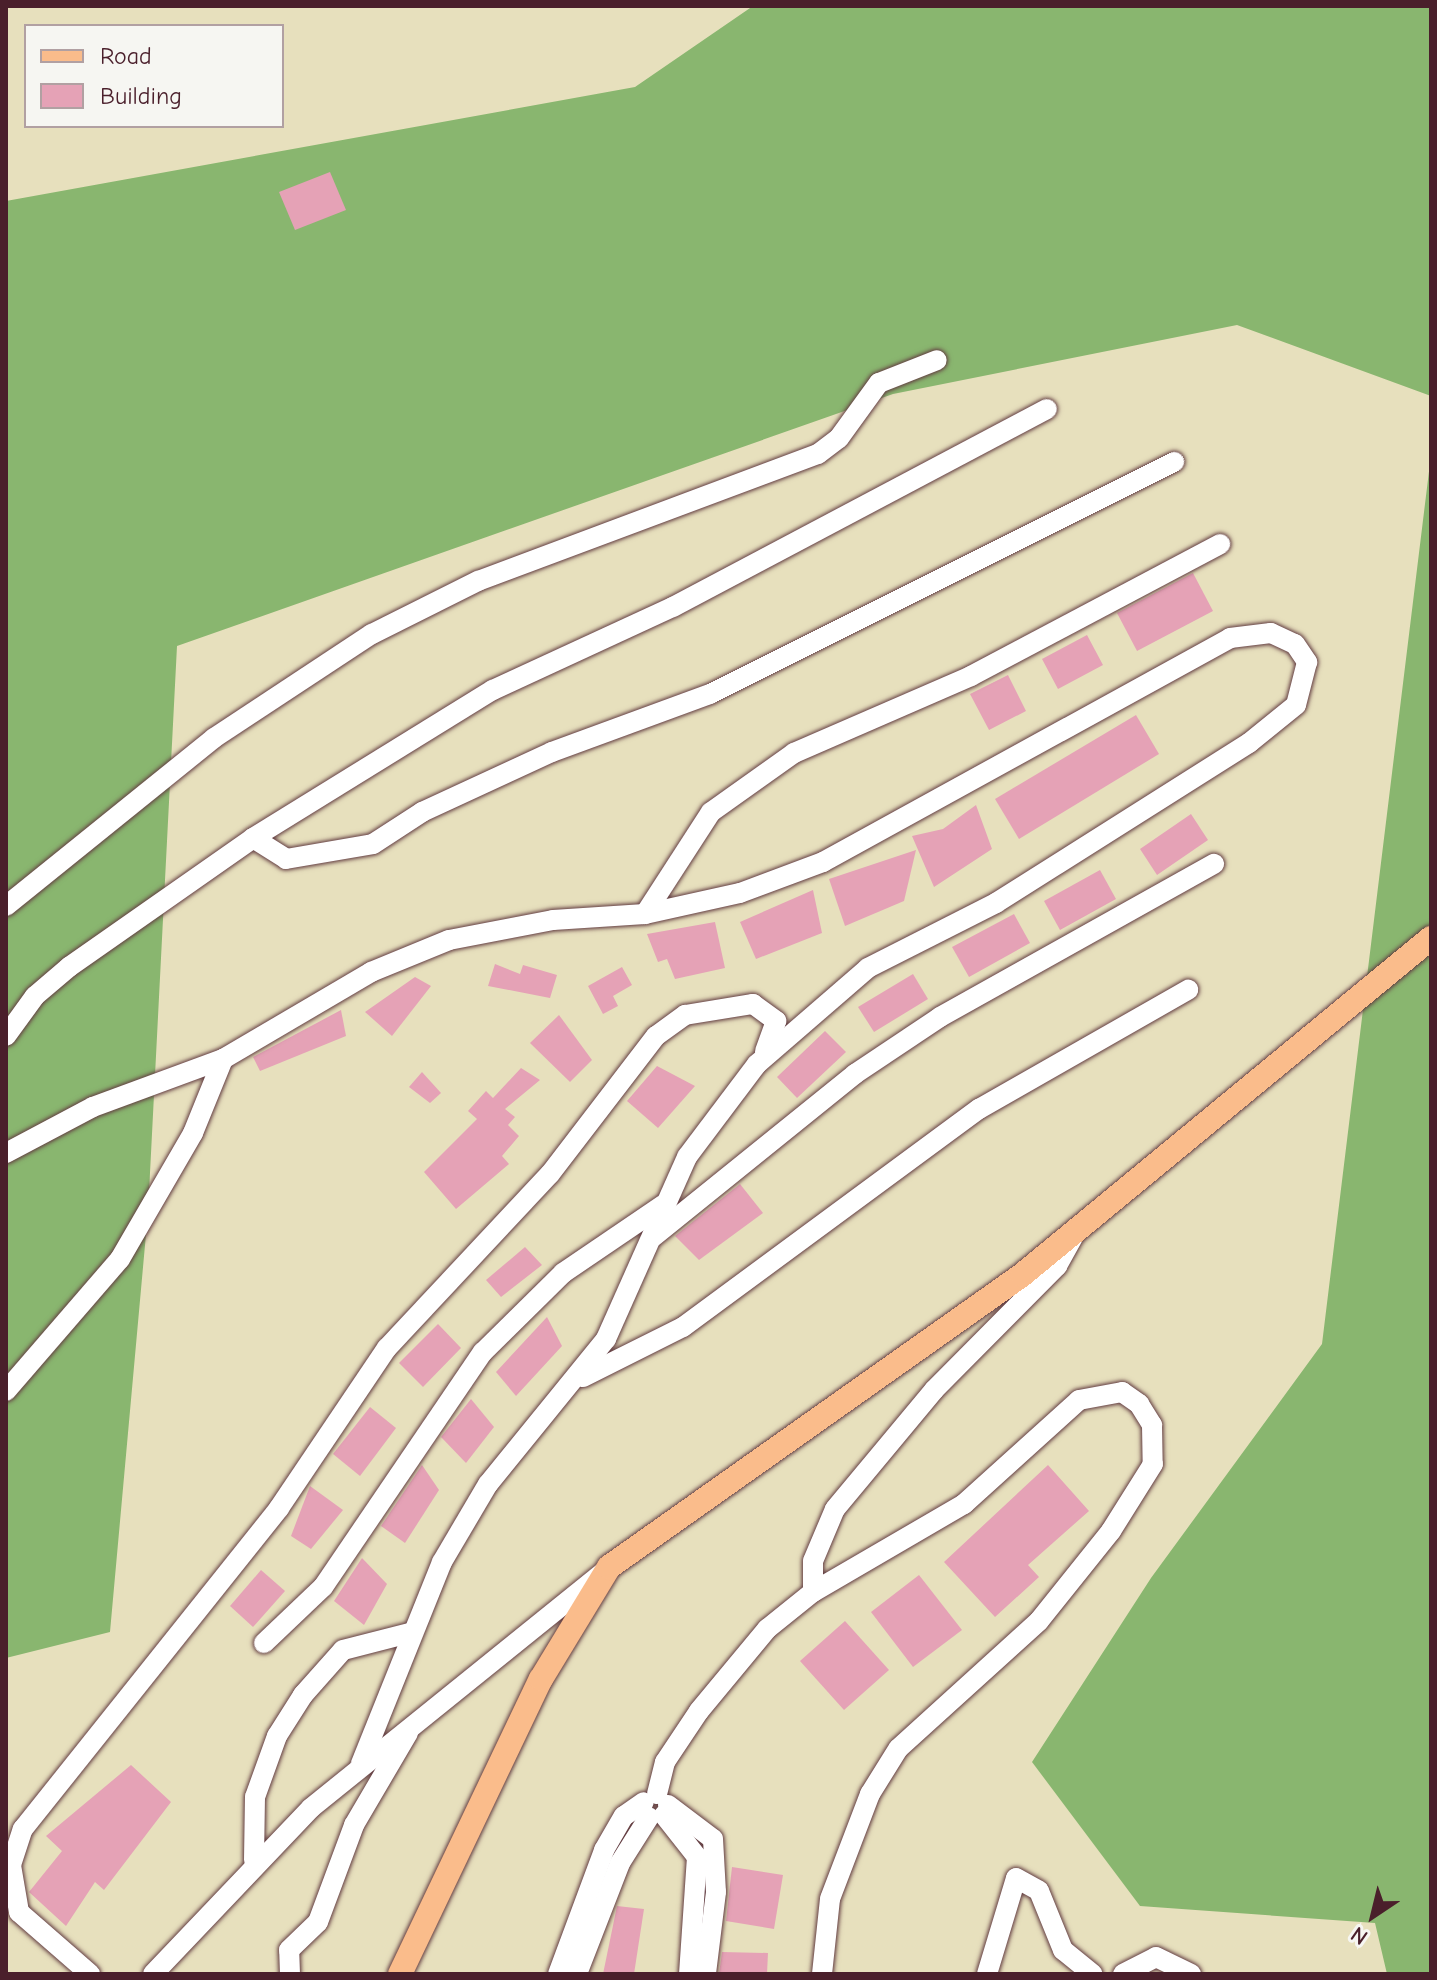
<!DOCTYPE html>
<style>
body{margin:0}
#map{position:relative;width:1437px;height:1980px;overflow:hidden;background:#e7e0bd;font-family:"Comic Neue",sans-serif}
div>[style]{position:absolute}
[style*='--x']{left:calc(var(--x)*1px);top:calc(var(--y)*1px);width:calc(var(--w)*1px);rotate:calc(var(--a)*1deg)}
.forest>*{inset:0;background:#89b66f}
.building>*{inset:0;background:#e5a2b6}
.roads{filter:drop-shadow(0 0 2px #623c41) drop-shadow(0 0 2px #623c41)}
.minor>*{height:20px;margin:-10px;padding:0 10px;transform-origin:10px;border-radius:10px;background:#fff}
.major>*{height:24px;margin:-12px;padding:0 12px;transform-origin:12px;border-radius:12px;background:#fabc8b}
span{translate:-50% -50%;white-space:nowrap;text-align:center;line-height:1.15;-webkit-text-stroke:6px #f6f6f2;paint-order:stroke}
.frame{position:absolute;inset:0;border:8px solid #4a1f2b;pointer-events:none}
.legend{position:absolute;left:24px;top:24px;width:260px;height:104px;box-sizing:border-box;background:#f6f6f2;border:2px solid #b1a0a2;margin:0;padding:10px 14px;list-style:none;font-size:24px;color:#4a1f2b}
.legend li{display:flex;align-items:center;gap:16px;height:40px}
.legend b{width:40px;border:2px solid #b1a0a2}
.north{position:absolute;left:1333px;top:1876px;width:80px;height:80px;-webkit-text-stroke:6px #f6f6f2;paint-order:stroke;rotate:215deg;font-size:22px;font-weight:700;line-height:32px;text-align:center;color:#4a1f2b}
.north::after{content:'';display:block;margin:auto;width:28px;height:36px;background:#4a1f2b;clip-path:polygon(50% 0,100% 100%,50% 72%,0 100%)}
</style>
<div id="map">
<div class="forest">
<i style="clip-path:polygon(753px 6px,1431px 6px,1431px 396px,1237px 325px,893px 394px,177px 646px,148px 1212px,110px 1632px,6px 1658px,6px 201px,635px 87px)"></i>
<i style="clip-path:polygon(1431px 455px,1431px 1974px,1387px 1974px,1375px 1923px,1140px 1906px,1032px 1762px,1151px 1578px,1322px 1344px)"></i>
</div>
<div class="building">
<i style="clip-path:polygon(330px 172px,346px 210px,295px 230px,279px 192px)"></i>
<i style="clip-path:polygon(1193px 573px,1213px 611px,1137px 651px,1117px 613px)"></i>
<i style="clip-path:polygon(1087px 635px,1103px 665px,1058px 689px,1042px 659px)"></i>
<i style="clip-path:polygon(1008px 675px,1026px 711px,989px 730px,970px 694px)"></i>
<i style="clip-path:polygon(1136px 715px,1159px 754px,1019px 839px,995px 799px)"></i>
<i style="clip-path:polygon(976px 805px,992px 849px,934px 887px,912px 836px,943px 829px)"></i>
<i style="clip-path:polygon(1191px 814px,1208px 840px,1157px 875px,1140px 849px)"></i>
<i style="clip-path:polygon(916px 850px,904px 901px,845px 926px,829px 879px)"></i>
<i style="clip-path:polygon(1100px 870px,1116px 899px,1060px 930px,1044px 901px)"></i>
<i style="clip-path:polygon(813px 890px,822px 933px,756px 959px,740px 922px)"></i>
<i style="clip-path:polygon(1014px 914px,1030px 943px,969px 977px,952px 947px)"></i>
<i style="clip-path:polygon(715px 922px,725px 968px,675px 979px,667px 959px,658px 962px,647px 934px)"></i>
<i style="clip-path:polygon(495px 964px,520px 974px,523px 965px,557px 975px,550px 998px,488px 986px)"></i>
<i style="clip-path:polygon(622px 967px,632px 985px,613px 996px,618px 1006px,603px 1014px,588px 986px)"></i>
<i style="clip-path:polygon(913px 974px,928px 999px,874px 1032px,858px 1007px)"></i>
<i style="clip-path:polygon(415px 977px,431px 986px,392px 1036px,365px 1012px)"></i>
<i style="clip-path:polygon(341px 1010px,346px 1036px,260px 1071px,253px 1057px)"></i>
<i style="clip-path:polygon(559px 1015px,592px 1060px,570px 1082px,530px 1043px)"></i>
<i style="clip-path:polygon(825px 1031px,846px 1052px,797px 1098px,777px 1077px)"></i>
<i style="clip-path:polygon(657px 1066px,695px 1086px,658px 1128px,627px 1101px)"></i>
<i style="clip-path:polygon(521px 1068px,540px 1080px,505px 1109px,515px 1117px,508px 1125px,519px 1136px,502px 1156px,509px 1164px,456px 1209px,424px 1172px,477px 1119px,468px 1111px,486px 1091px,493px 1098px)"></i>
<i style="clip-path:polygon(422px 1072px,441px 1093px,430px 1103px,409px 1087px)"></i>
<i style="clip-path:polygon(740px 1184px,763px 1213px,699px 1260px,675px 1236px)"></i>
<i style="clip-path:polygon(525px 1247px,542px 1265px,501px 1297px,486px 1280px)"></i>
<i style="clip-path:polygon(547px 1317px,562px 1346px,516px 1396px,496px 1372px)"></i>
<i style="clip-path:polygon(438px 1324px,461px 1348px,423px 1387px,399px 1363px)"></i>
<i style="clip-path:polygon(471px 1399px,494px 1427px,466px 1463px,441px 1437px)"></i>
<i style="clip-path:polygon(370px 1407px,396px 1428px,360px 1476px,333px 1454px)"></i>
<i style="clip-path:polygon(422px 1465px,439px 1490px,405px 1543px,381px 1526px)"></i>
<i style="clip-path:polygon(1048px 1465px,1089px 1511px,1028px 1565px,1039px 1577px,995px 1617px,944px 1562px)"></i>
<i style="clip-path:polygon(310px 1486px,343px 1510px,311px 1549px,291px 1536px)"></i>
<i style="clip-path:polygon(362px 1558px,387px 1584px,364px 1625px,334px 1601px)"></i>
<i style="clip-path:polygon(261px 1570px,285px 1591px,253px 1627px,230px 1606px)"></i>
<i style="clip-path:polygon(919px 1575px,962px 1630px,913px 1667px,871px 1612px)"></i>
<i style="clip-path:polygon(845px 1621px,889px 1670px,844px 1710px,800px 1661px)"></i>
<i style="clip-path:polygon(131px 1765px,171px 1802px,104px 1890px,95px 1882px,66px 1926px,29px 1892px,62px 1851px,46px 1836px)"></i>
<i style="clip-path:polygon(732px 1867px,783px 1875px,774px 1929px,726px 1921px)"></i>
<i style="clip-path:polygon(617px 1906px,644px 1909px,634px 1974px,603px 1974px)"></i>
<i style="clip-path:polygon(722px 1952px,768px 1953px,767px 1974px,719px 1974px)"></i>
</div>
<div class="roads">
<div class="minor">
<i style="--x:253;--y:838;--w:282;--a:-31.7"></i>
<i style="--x:493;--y:690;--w:198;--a:-24.8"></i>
<i style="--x:673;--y:607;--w:423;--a:-27.9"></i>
<i style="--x:6;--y:906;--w:267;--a:-38.9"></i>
<i style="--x:214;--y:738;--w:189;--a:-33.4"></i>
<i style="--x:372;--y:634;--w:119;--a:-26.6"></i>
<i style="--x:478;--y:581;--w:363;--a:-20.5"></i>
<i style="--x:818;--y:454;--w:26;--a:-37"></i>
<i style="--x:839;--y:438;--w:68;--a:-54"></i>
<i style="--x:879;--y:383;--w:62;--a:-21.6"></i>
<i style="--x:645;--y:914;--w:121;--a:-57.1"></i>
<i style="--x:711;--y:812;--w:102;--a:-35.4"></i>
<i style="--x:794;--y:753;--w:193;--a:-23.5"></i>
<i style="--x:971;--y:676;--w:282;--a:-27.9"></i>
<i style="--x:6;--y:1036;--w:49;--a:-54.1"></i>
<i style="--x:35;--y:996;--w:45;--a:-40.5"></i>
<i style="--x:69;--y:967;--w:225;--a:-35"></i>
<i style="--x:253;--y:838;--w:39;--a:32"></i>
<i style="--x:286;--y:859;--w:88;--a:-9.8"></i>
<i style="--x:373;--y:844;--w:59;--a:-33.1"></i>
<i style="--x:422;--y:812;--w:143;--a:-24.8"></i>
<i style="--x:552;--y:752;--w:168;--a:-20.2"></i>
<i style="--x:710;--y:694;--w:519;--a:-26.57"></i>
<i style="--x:6;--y:1153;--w:98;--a:-27.9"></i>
<i style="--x:93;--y:1107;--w:139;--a:-20.3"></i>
<i style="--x:223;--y:1059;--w:172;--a:-30.4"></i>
<i style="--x:371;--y:972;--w:84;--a:-22.3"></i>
<i style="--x:449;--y:940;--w:106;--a:-10.9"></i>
<i style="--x:553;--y:920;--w:92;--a:-3.7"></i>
<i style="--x:645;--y:914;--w:97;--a:-12.5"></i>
<i style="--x:740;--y:893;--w:89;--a:-20.5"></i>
<i style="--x:823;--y:862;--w:465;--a:-28.8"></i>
<i style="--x:1230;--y:638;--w:41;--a:-7"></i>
<i style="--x:1271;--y:633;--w:26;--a:25"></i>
<i style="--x:1295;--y:644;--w:22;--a:56"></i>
<i style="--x:1307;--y:662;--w:44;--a:104.3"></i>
<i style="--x:1296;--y:705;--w:60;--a:141"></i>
<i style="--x:1249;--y:743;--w:299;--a:147.7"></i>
<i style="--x:996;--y:903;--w:144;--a:153.1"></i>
<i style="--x:868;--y:968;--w:147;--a:139.1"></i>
<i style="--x:757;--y:1064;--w:116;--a:127"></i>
<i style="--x:687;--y:1157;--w:199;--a:114"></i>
<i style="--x:606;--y:1339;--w:187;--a:129.1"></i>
<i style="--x:488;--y:1484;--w:91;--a:120.5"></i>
<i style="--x:442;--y:1562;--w:218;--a:111.9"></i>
<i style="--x:653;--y:1237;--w:260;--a:-38.9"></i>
<i style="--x:855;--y:1074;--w:102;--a:-33.8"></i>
<i style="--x:940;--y:1017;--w:314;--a:-29.2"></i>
<i style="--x:583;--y:1377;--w:112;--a:-26.6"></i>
<i style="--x:683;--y:1327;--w:368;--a:-36.4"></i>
<i style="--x:979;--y:1109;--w:241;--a:-29.7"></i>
<i style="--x:6;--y:1391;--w:174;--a:-49.2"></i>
<i style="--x:120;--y:1259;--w:146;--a:-59.9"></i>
<i style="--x:193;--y:1133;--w:80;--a:-67.9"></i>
<i style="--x:813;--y:1592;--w:31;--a:-90"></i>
<i style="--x:813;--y:1561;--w:56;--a:-67.1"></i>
<i style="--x:835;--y:1509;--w:155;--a:-50.2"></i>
<i style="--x:934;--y:1390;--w:175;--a:-45.2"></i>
<i style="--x:1057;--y:1266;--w:35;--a:-61"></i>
<i style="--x:264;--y:1643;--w:81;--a:-43.5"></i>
<i style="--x:323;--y:1587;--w:284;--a:-55.8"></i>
<i style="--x:483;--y:1352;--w:112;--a:-44.6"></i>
<i style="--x:563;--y:1273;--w:121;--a:-34.2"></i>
<i style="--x:657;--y:1794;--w:33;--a:-76"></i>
<i style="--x:665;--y:1762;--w:61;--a:-56.3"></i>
<i style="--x:699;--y:1711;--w:107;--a:-50.3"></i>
<i style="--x:767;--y:1629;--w:59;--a:-38.8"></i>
<i style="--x:813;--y:1592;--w:175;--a:-30.2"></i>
<i style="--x:964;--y:1504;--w:155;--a:-42.1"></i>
<i style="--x:1079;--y:1400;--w:44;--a:-10.5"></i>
<i style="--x:1122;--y:1392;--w:21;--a:35"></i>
<i style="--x:1139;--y:1404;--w:25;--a:58"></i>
<i style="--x:1152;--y:1425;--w:39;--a:89"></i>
<i style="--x:1153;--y:1464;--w:79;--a:122.1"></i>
<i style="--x:1111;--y:1531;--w:115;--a:128.7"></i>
<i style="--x:1039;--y:1621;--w:190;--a:137.8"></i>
<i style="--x:898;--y:1749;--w:53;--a:121.9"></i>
<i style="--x:870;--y:1794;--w:112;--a:110.9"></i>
<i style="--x:830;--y:1899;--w:75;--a:96.1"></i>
<i style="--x:668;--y:1805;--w:56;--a:37.1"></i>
<i style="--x:713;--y:1839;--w:53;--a:86.8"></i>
<i style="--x:716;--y:1892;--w:83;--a:97"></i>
<i style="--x:664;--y:1815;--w:53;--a:51.8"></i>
<i style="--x:697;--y:1857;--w:117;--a:93.9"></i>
<i style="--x:254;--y:1860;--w:63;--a:-89.1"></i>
<i style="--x:255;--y:1797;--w:65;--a:-70.2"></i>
<i style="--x:277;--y:1736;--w:49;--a:-57.6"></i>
<i style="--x:303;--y:1695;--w:60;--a:-48.4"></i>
<i style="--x:343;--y:1650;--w:68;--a:-14.4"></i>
<i style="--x:90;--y:1974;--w:94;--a:-138.9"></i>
<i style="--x:19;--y:1912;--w:48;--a:-99.7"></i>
<i style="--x:11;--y:1865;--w:38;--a:-72"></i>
<i style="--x:23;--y:1829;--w:411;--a:-51.4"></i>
<i style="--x:279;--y:1508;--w:193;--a:-56"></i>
<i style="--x:387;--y:1348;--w:238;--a:-46.9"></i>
<i style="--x:550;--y:1174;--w:174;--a:-52.5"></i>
<i style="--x:656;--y:1036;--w:36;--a:-36"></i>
<i style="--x:685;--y:1015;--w:69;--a:-9.2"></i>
<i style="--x:753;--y:1004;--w:29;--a:36"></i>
<i style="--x:776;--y:1021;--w:32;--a:110"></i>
<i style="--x:153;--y:1974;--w:229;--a:-46.4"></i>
<i style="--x:311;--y:1808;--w:375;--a:-38.9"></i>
<i style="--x:290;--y:1974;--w:24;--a:-92"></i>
<i style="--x:289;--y:1950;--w:40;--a:-44"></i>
<i style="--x:318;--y:1922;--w:103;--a:-69.6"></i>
<i style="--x:354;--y:1825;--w:107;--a:-59.6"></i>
<i style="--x:558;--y:1974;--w:132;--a:-69.6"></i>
<i style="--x:604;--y:1850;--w:39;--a:-60"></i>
<i style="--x:624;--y:1816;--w:24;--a:-35"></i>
<i style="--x:577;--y:1974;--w:119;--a:-68.8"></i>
<i style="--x:620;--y:1863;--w:54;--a:-57.8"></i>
<i style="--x:987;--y:1974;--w:100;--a:-73.2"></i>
<i style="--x:1016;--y:1878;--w:26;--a:29"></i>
<i style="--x:1039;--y:1891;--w:64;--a:67.9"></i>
<i style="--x:1063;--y:1950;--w:38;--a:39"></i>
<i style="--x:1123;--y:1974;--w:37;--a:-27"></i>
<i style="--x:1156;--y:1957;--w:39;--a:26"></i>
</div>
<div class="major">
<i style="--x:400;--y:1974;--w:327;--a:-64.5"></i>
<i style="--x:541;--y:1679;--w:131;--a:-58.7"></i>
<i style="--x:609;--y:1567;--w:506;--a:-35.26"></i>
<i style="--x:1022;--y:1275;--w:530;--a:-39.49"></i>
</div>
</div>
<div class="frame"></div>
<ul class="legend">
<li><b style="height:10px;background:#fabc8b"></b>Road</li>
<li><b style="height:22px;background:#e5a2b6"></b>Building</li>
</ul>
<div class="north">N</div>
</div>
